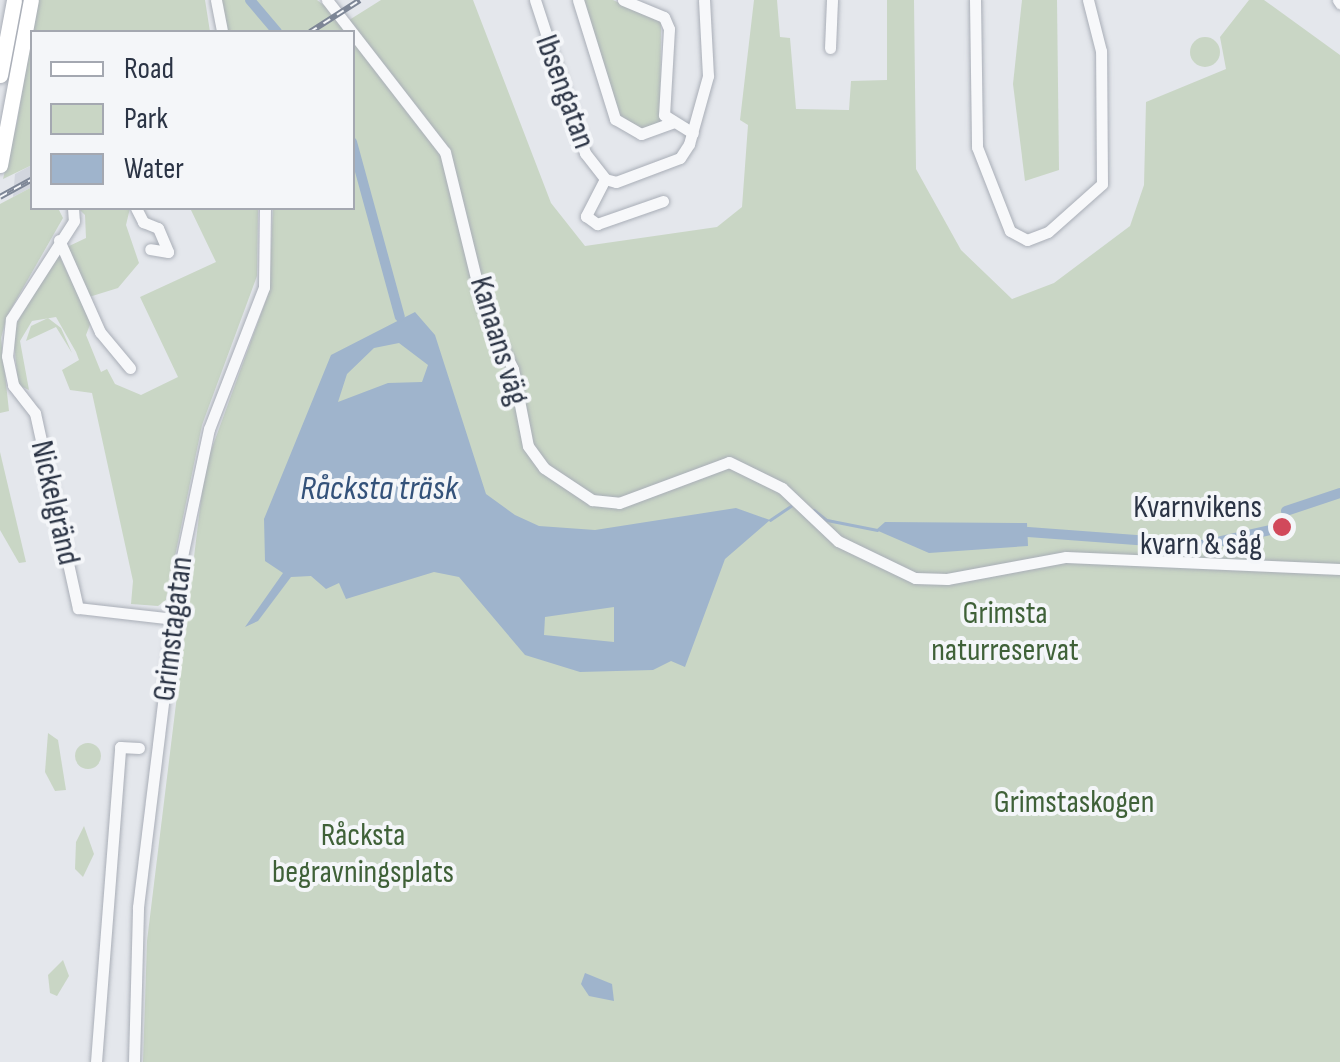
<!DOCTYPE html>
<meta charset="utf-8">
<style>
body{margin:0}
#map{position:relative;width:1340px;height:1062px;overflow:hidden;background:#e4e7ec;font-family:"Sofia Sans Condensed",sans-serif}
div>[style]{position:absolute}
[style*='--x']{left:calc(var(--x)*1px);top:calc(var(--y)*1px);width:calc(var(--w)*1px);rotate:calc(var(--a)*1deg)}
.built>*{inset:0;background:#d2d6de}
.green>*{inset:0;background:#c9d6c5}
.round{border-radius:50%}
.water>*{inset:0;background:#9fb4cc}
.stream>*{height:2.5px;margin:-1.25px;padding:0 1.25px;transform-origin:1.25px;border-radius:1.25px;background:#9fb4cc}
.canal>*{height:10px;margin:-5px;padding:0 5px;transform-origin:5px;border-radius:5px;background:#9fb4cc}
.roads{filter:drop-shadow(0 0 2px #a9aeb7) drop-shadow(0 0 2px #a9aeb7)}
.minor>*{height:11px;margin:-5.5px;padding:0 5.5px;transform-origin:5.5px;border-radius:5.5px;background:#f7f8fa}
.secondary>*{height:15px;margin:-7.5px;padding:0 7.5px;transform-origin:7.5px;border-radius:7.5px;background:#fff}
.rail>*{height:6px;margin-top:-3px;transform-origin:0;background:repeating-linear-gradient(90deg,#f4f6f9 0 8px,#7d8696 0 16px);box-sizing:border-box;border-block:2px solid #7d8696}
.dots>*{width:28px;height:28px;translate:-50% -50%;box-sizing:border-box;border:5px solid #f4f6f9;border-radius:50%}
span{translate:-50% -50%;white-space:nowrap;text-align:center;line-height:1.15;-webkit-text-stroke:8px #f4f6f9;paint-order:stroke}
.street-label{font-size:32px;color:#2b3445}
.poi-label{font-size:32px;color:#2b3445}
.right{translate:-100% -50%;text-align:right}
.park-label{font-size:32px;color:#3f6138}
.water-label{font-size:35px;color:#34527a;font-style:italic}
.legend{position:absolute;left:30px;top:30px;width:325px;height:180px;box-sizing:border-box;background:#f4f6f9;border:2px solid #a4a8b1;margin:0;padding:12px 18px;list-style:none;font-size:30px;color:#2b3445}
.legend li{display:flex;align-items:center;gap:20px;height:50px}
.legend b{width:50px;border:2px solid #a4a8b1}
</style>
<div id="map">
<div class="built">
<i style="clip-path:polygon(32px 165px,32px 187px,13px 197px,15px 174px)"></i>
</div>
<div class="green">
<i style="clip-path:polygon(38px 0,205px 0,210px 32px,33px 32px)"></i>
<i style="clip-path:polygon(220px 0,317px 0,346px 22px,381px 0,473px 0,551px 203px,585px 246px,717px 227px,742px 207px,748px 125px,740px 120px,754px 0,777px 0,780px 37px,790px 38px,796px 109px,849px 110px,851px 81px,887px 80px,887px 0,914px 0,916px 169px,961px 250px,1012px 299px,1054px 283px,1130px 226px,1144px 185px,1146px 102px,1226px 69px,1220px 37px,1249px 0,1264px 0,1340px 55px,1340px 1062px,143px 1062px,147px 941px,205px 467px,269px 292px,273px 208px,352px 208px,352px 32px,228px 32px)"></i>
<i style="clip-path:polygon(582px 0,613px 0,661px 22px,660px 124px,641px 130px,616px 118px)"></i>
<i style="clip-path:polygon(1022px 0,1057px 0,1059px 170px,1025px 181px,1013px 84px)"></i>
<i style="clip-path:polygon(32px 33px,32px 165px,3px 179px,17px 122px)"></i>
<i class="round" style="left:1190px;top:37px;width:30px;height:30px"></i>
<i style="clip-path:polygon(32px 187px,32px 208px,58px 208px,63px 218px,7px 316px,1px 338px,9px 411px,0 413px,0 204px)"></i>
<i style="clip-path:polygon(78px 208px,130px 208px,126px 225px,139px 263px,118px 288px,89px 297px,67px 247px,86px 238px,85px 215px)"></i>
<i style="clip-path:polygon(190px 208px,258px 208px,257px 276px,202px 425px,166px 600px,158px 606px,131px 604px,133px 581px,92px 393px,70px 390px,62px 370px,79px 360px,76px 352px,56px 317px,32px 321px,20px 341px,29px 390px,18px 385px,13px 330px,55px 256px,60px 257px,91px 322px,86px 335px,101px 372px,107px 369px,115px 384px,141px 395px,178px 377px,140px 297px,216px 262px)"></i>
<i style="clip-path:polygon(48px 318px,61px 328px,72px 353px,56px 327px,26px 341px,31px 326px)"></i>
<i style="clip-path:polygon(0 452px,26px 562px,19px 563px,0 530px)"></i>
<i style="clip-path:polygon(48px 733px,58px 740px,66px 790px,55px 791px,45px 772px)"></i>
<i class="round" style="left:75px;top:743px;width:26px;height:26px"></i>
<i style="clip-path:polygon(84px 826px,94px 854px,83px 877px,75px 869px,76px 842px)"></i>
<i style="clip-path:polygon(63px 960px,69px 976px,57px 996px,50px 993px,48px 975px)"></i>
</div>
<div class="water">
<i style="clip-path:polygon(evenodd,415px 312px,435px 335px,486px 494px,515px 515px,539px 526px,595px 530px,736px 508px,770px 520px,725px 559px,685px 667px,671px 661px,653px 670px,580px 672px,525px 655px,459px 577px,434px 572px,346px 599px,339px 583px,326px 589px,311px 576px,291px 577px,258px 621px,245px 627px,283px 573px,265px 561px,264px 519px,331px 355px,415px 312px,399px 343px,428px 365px,422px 382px,388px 383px,338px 402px,347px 374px,374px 348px,399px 343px,415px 312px,614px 607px,614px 642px,544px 635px,545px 617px,614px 607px)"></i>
<i style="clip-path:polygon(885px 522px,1027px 523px,1028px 546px,929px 553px,876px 530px)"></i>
<i style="clip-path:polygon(585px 973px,612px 984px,614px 1001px,589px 996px,581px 984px)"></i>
</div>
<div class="stream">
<i style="--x:814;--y:510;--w:16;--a:38"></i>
<i style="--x:827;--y:520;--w:51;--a:11.3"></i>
<i style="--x:770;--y:520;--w:25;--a:-34"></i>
</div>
<div class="canal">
<i style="--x:250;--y:0;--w:42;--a:49.8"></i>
<i style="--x:352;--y:142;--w:181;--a:74.7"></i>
<i style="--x:1286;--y:511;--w:57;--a:-18.4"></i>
<i style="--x:1028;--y:532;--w:176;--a:4.2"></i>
<i style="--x:1204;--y:545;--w:73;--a:-12.7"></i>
</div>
<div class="roads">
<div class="minor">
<i style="--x:216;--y:0;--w:33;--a:79"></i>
<i style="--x:327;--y:0;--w:192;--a:52.2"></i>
<i style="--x:445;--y:152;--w:160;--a:76.2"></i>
<i style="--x:483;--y:307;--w:69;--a:64.2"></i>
<i style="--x:513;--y:369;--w:78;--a:79"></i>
<i style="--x:528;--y:446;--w:27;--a:54"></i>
<i style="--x:544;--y:468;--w:58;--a:33.7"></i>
<i style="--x:592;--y:500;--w:27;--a:6"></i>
<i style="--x:619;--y:503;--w:117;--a:-20.4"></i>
<i style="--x:729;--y:462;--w:59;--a:26.1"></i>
<i style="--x:782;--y:488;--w:77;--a:43.4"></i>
<i style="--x:838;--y:541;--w:85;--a:25.7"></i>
<i style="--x:915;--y:578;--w:32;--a:2"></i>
<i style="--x:947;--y:579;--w:121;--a:-10.5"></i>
<i style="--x:1066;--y:557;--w:274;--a:2.5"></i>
<i style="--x:535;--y:0;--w:161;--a:71.9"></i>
<i style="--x:585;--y:153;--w:33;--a:52"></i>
<i style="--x:605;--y:179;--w:11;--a:15"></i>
<i style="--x:616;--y:182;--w:68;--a:-20.6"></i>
<i style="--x:680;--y:158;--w:17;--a:-57"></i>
<i style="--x:689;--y:144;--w:71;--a:-74.4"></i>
<i style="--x:708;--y:76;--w:76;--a:-93"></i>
<i style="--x:578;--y:0;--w:125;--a:72.7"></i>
<i style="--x:615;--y:119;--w:30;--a:30"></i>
<i style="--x:641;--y:134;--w:33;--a:-20"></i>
<i style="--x:623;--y:0;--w:44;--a:22.5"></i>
<i style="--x:664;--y:17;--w:13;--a:67"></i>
<i style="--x:669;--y:29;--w:86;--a:93.3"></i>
<i style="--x:664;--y:115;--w:34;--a:32"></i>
<i style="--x:975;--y:0;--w:147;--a:89.2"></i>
<i style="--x:977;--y:147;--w:90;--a:68.6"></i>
<i style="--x:1010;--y:231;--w:19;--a:28"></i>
<i style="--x:1027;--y:240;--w:22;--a:-21"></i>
<i style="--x:1048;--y:232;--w:72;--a:-41.6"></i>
<i style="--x:1102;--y:184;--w:133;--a:-90.4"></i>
<i style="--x:1101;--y:51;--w:53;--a:-104.3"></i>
<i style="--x:1338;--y:0;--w:4;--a:56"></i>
<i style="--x:830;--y:48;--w:48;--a:-87.6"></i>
<i style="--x:605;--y:179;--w:42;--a:117.2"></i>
<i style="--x:586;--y:216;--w:14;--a:36"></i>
<i style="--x:597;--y:224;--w:70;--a:-19.2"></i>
<i style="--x:73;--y:208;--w:13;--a:86"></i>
<i style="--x:74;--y:221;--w:117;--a:122.7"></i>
<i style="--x:11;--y:319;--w:37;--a:96"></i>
<i style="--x:7;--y:356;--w:30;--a:78"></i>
<i style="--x:13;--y:385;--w:36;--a:52"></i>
<i style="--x:35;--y:413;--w:200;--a:77.6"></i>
<i style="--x:78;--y:608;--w:98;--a:6.5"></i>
<i style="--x:136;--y:208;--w:16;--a:63"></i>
<i style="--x:143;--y:222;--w:16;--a:22"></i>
<i style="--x:158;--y:228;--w:26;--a:67"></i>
<i style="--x:168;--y:252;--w:18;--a:-171"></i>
<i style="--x:59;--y:240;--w:101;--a:66"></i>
<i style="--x:100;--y:332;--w:47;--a:50.2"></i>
<i style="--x:96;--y:1062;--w:316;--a:-85.6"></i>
<i style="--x:120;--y:747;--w:19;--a:3"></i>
<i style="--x:134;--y:1062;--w:155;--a:-88.5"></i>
<i style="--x:138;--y:907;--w:338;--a:-83"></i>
<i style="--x:179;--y:571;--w:145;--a:-78.1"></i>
<i style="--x:209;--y:429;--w:152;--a:-68.8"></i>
<i style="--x:264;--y:287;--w:79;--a:-89.3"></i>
</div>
<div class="secondary">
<i style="--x:0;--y:75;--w:76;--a:-79.4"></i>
<i style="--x:0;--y:165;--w:168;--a:-79.4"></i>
</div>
</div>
<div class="rail">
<i style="--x:310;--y:32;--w:59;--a:-32.6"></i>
<i style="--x:0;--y:197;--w:37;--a:-29"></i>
</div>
<div class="dots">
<i style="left:1282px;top:527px;background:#d1495b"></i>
</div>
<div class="street-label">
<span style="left:564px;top:92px;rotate:70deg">Ibsengatan</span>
<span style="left:498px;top:341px;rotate:73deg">Kanaans väg</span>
<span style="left:54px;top:503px;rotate:77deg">Nickelgränd</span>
<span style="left:174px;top:629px;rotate:-83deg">Grimstagatan</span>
</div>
<div class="poi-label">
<span class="right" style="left:1262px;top:527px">Kvarnvikens<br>kvarn &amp; såg</span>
</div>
<div class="park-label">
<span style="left:1005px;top:633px">Grimsta<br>naturreservat</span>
<span style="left:1074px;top:803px">Grimstaskogen</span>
<span style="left:363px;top:855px">Råcksta<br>begravningsplats</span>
</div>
<div class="water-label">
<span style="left:379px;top:489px">Råcksta träsk</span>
</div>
<ul class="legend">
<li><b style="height:12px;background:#fff"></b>Road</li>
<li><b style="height:28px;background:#c9d6c5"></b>Park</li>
<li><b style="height:28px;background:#9fb4cc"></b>Water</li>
</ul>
</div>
